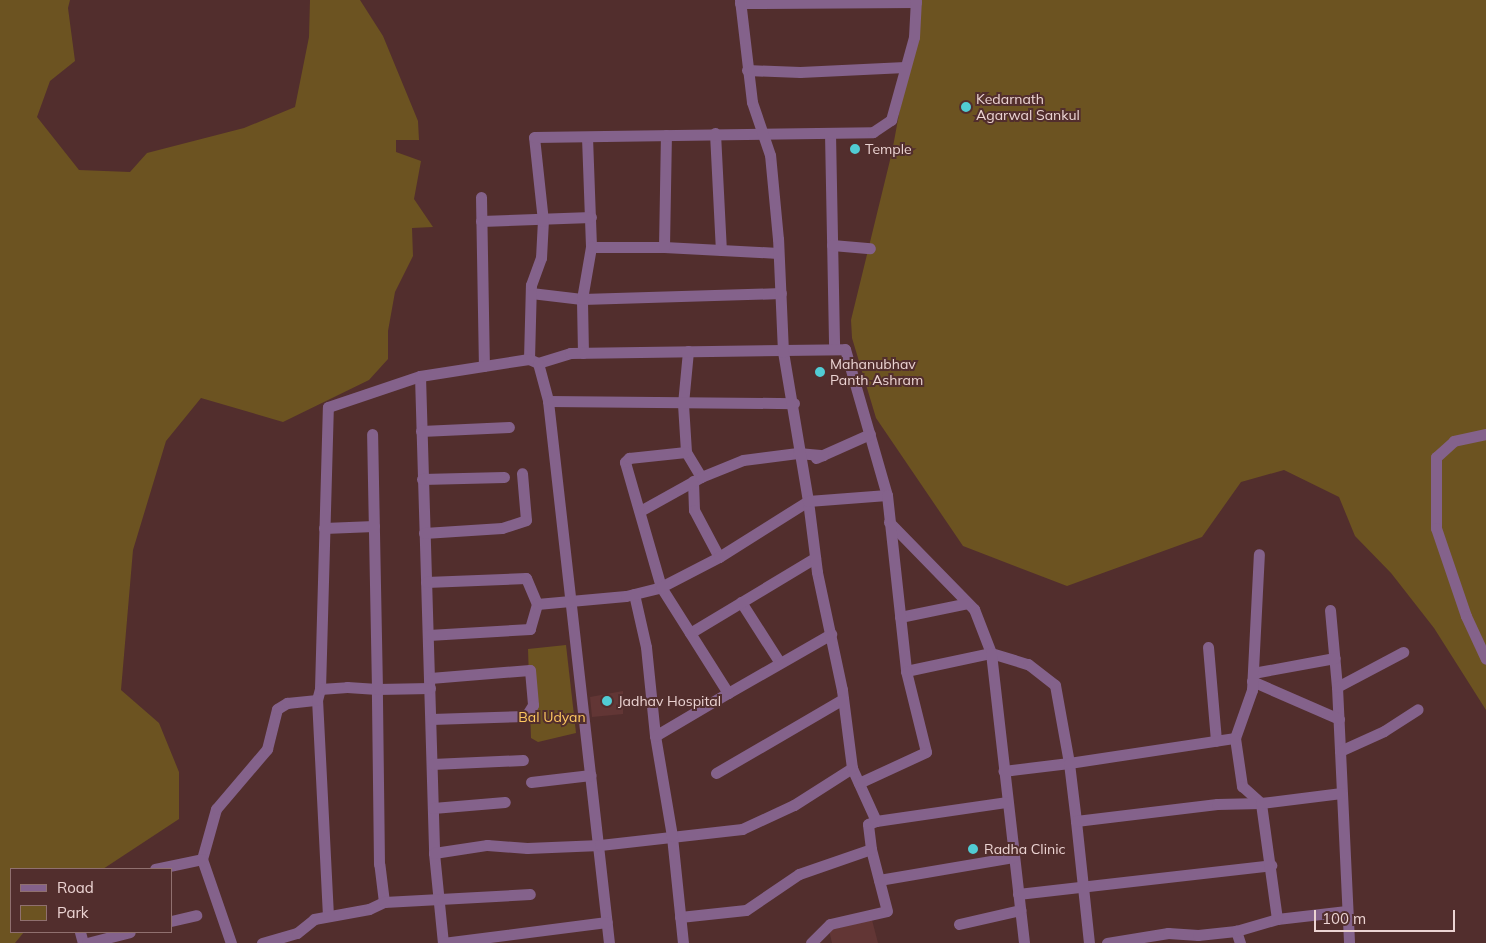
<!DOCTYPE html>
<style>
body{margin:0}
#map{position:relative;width:1486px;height:943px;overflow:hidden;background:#522e2d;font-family:Mulish,sans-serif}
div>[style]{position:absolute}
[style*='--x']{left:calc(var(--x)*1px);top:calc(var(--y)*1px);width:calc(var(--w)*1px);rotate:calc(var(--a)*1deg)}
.built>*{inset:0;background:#623635}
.green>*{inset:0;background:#6c5321}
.minor>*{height:11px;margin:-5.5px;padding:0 5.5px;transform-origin:5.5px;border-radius:5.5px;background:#84628b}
.dots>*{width:14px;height:14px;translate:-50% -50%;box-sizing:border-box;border:2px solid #522e2d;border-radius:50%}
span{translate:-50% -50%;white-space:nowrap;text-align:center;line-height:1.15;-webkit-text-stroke:4px #522e2d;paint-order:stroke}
.poi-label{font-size:14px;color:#ecd4d3}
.left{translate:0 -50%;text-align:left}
.park-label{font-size:14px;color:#fec860}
.legend{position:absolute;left:10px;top:868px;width:162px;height:65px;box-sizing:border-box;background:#522e2d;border:1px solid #90706f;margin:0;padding:6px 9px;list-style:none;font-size:15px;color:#ecd4d3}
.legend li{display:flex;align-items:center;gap:10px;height:25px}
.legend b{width:25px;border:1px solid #90706f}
.scale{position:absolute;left:1314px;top:910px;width:141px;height:22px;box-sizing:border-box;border:2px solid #ecd4d3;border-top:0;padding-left:6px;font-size:15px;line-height:18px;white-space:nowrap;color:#ecd4d3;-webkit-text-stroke:4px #522e2d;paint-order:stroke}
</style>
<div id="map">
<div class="built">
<i style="clip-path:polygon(623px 691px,623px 714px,592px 717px,590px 697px)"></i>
<i style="clip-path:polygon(872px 920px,878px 943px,832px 943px,829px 930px)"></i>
</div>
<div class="green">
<i style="clip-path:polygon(0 0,70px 0,68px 8px,75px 61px,50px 81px,37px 117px,79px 170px,130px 172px,147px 153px,244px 128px,295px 107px,309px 37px,310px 0,360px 0,383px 36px,418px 121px,419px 140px,396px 140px,396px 152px,421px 161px,414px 199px,433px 227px,412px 228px,413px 256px,395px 292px,388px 331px,388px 359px,369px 380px,283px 422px,201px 398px,166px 441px,133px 550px,121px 690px,159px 723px,179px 772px,179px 819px,103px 869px,11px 869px,11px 932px,24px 932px,15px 943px,0 943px)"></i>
<i style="clip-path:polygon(920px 0,1486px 0,1486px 710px,1434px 628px,1391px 573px,1355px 536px,1339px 497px,1284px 470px,1241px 482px,1202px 537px,1067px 586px,963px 546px,876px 418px,852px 338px,851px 320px,892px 152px)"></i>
<i style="clip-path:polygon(566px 645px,576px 733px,538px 742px,531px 738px,528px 649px)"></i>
</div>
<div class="minor">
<i style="--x:740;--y:3;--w:176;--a:-0.3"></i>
<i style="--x:747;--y:70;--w:53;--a:2.2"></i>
<i style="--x:800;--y:72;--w:105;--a:-2.7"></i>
<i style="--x:715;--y:133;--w:117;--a:87.1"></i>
<i style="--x:830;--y:133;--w:215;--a:88.9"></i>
<i style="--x:587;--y:137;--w:110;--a:87.9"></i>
<i style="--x:591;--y:247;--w:73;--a:0"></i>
<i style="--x:664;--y:247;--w:114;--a:3"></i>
<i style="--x:481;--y:197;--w:169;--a:89"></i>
<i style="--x:481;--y:221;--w:110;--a:-2.1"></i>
<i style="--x:832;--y:245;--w:38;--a:5"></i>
<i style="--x:664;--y:247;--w:112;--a:-89"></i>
<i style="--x:531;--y:293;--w:51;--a:6.7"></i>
<i style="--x:582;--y:299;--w:199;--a:-1.7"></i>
<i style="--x:688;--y:351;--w:53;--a:95.4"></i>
<i style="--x:683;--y:404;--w:48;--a:86.4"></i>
<i style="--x:686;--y:452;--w:29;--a:59"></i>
<i style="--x:583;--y:353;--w:54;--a:-91.1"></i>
<i style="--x:582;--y:299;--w:53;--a:-80.2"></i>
<i style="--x:538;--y:363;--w:10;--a:-156"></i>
<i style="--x:529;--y:359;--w:74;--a:-88.5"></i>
<i style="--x:531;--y:285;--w:29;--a:-70"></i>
<i style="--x:541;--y:258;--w:37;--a:-87"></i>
<i style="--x:543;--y:221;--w:84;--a:-96.1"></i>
<i style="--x:534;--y:137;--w:339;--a:-0.8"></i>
<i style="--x:873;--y:132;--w:22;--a:-34"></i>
<i style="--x:891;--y:120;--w:86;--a:-74.5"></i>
<i style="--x:914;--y:37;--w:37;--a:-87"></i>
<i style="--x:538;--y:363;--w:34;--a:-17"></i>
<i style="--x:570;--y:353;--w:275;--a:-0.8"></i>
<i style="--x:845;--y:349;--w:152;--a:74"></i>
<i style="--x:538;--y:363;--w:39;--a:75"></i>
<i style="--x:548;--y:401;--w:246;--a:0.5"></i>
<i style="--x:420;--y:376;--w:477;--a:88.3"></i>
<i style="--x:434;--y:853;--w:90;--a:84.3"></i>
<i style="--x:548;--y:401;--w:545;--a:83.58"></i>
<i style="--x:421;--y:431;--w:88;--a:-2.6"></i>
<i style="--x:1486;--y:434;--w:33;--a:168"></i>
<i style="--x:1454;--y:441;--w:24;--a:138"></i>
<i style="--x:1436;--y:457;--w:71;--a:90"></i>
<i style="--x:1436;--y:528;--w:93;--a:71.2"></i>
<i style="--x:1466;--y:616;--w:47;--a:65.1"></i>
<i style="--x:816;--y:458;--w:59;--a:-24"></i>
<i style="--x:422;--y:479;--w:82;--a:-1.4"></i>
<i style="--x:693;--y:481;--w:29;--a:88"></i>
<i style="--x:694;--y:510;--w:53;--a:62"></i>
<i style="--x:640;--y:511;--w:70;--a:-29.1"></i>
<i style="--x:701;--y:477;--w:45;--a:-22"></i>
<i style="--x:743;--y:460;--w:55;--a:-7.3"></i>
<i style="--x:798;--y:453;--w:25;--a:5"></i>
<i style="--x:889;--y:522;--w:122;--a:45.7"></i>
<i style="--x:974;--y:609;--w:47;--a:68.9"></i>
<i style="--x:991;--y:653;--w:39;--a:17"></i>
<i style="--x:1028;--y:664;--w:34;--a:38"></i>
<i style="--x:1055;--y:685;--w:79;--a:79.8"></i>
<i style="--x:1069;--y:763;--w:66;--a:173.1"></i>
<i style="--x:324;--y:528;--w:50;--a:-2.3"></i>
<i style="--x:424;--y:533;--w:78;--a:-3.7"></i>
<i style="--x:502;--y:528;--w:25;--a:-18"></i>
<i style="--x:526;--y:520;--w:47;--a:-94.9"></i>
<i style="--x:426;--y:582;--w:100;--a:-2.3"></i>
<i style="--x:526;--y:578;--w:28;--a:67"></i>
<i style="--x:537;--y:604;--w:26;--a:106"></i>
<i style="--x:530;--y:629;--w:102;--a:176.6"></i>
<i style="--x:634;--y:594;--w:54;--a:77.2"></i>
<i style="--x:646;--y:647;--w:89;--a:84.2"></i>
<i style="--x:741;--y:602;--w:72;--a:57.4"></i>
<i style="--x:537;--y:604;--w:89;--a:-5.1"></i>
<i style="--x:626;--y:596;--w:36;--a:-14"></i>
<i style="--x:661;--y:587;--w:130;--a:-106.1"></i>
<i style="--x:625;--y:462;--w:6;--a:-45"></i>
<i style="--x:629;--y:458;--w:57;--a:-6"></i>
<i style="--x:1330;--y:610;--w:77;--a:84.8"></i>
<i style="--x:1337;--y:687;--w:256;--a:87.3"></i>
<i style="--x:900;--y:617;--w:69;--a:-11.6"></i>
<i style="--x:690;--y:633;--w:146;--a:-31"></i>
<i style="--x:1208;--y:647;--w:94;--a:85.1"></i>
<i style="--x:906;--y:671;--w:87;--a:-12"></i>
<i style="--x:991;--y:653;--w:292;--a:83.5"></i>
<i style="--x:1253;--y:673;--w:83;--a:-10.4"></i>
<i style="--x:430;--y:678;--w:100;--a:-4.6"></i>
<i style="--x:530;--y:670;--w:35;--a:85"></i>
<i style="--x:533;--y:705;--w:13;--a:122"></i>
<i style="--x:526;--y:716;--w:95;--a:178.2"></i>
<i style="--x:1252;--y:681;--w:95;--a:23.6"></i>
<i style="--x:1337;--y:687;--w:75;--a:-27.9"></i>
<i style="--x:320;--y:689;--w:282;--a:-88.4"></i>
<i style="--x:328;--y:407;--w:97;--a:-18.6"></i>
<i style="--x:420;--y:376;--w:110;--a:-8.9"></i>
<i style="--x:728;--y:693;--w:119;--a:-29.8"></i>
<i style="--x:1235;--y:738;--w:51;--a:-70.5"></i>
<i style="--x:1252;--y:690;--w:136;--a:-87.1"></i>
<i style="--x:1340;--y:751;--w:48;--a:-24.4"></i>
<i style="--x:1384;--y:731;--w:40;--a:-32.9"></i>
<i style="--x:432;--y:764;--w:91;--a:-2.5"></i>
<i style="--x:716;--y:773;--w:147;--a:-30.2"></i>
<i style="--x:531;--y:782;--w:60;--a:-6.7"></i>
<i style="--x:433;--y:808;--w:72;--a:-4.8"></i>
<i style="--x:876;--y:821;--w:131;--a:-8.3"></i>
<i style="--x:1076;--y:821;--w:58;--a:-96.9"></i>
<i style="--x:1069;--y:763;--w:168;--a:-8.6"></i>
<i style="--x:1235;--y:738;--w:49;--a:81.7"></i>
<i style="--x:1242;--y:786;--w:25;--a:42"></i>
<i style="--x:434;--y:853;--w:54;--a:-8.6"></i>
<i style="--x:487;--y:845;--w:40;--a:4.3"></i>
<i style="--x:527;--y:848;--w:73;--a:-2.4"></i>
<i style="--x:600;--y:845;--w:143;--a:-6.4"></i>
<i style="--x:742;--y:829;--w:57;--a:-24.8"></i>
<i style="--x:794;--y:805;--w:69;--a:-32.5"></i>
<i style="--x:202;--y:859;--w:52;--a:-74.4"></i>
<i style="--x:216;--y:809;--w:79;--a:-49.6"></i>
<i style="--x:267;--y:749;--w:41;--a:-76"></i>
<i style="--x:277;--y:709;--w:12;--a:-31"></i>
<i style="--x:287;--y:703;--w:30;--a:-6"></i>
<i style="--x:155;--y:869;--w:48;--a:-12"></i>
<i style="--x:202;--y:859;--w:89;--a:71"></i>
<i style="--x:879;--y:880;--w:136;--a:-9.7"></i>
<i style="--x:1018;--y:894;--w:255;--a:-6.5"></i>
<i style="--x:384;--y:902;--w:38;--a:-97"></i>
<i style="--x:379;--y:864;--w:175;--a:-90.7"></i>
<i style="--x:377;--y:689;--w:53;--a:-1.1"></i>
<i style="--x:328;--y:916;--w:216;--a:-92.9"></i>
<i style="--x:317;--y:700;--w:11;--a:-75"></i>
<i style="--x:320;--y:689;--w:27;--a:-4"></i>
<i style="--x:347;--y:687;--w:30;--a:4"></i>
<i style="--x:377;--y:689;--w:255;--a:-91.1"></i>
<i style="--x:680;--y:917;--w:66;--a:-6.1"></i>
<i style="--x:746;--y:910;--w:64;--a:-34.2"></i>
<i style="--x:799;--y:874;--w:76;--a:-19.1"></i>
<i style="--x:1277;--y:919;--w:70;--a:-6.5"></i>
<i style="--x:171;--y:921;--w:26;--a:-13"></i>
<i style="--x:959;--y:924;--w:63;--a:-12.9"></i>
<i style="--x:80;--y:932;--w:11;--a:75"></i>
<i style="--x:87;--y:943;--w:44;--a:-14.3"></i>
<i style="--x:262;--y:943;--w:36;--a:-16"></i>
<i style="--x:297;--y:933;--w:22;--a:-39"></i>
<i style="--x:314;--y:919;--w:56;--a:-10.3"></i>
<i style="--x:369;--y:909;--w:17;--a:-25"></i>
<i style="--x:384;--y:902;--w:146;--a:-3.1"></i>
<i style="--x:443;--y:943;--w:165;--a:-7.3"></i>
<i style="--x:683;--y:943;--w:108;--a:-95.9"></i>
<i style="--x:672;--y:836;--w:101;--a:-99.6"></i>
<i style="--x:655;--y:736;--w:85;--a:-30.5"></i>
<i style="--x:728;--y:693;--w:125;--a:-122.3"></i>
<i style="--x:661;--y:587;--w:65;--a:-27.3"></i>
<i style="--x:719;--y:557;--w:105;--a:-32.2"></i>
<i style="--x:808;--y:501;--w:151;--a:-99.5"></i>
<i style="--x:783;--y:352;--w:113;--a:-92.5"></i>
<i style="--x:778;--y:239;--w:84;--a:-95.4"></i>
<i style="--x:770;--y:155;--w:56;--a:-108.8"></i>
<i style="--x:752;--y:102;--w:103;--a:-96.7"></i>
<i style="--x:811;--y:943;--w:27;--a:-45"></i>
<i style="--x:830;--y:924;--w:58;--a:-12.8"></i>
<i style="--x:887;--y:911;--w:64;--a:-104.5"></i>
<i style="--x:871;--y:849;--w:25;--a:-97"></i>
<i style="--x:868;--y:824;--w:9;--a:-21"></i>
<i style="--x:876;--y:821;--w:58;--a:-114.4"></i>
<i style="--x:852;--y:768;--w:79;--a:-97.3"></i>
<i style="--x:842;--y:690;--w:121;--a:-102"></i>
<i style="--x:817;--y:572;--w:72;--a:-97.2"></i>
<i style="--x:808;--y:501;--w:79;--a:-4.3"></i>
<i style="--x:887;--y:495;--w:177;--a:83.8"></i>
<i style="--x:906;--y:671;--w:83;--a:76.1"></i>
<i style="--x:926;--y:752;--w:74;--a:155.2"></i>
<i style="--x:1089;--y:943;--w:123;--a:-96.1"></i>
<i style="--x:1076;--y:821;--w:142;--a:-6.9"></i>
<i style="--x:1217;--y:804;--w:44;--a:-1.3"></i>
<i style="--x:1107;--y:943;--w:62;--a:-9.3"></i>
<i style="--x:1168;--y:933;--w:30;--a:4"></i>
<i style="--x:1198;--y:935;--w:38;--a:-6"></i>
<i style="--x:1240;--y:943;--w:13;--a:-108"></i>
<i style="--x:1236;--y:931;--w:43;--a:-16.3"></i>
<i style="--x:1277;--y:919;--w:117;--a:-97.9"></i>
<i style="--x:1261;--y:803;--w:81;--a:-7.1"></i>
</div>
<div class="dots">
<i style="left:966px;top:107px;background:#51ccd4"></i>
<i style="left:855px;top:149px;background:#51ccd4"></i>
<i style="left:820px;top:372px;background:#51ccd4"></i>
<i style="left:607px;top:701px;background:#51ccd4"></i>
<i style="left:973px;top:849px;background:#51ccd4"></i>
</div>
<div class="poi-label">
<span class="left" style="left:976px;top:107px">Kedarnath<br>Agarwal Sankul</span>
<span class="left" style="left:865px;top:149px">Temple</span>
<span class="left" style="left:830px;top:372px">Mahanubhav<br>Panth Ashram</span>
<span class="left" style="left:618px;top:701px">Jadhav Hospital</span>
<span class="left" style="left:984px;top:849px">Radha Clinic</span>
</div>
<div class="park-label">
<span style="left:552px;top:717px">Bal Udyan</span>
</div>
<ul class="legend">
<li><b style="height:6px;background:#84628b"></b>Road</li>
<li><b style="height:14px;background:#6c5321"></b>Park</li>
</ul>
<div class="scale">100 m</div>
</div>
